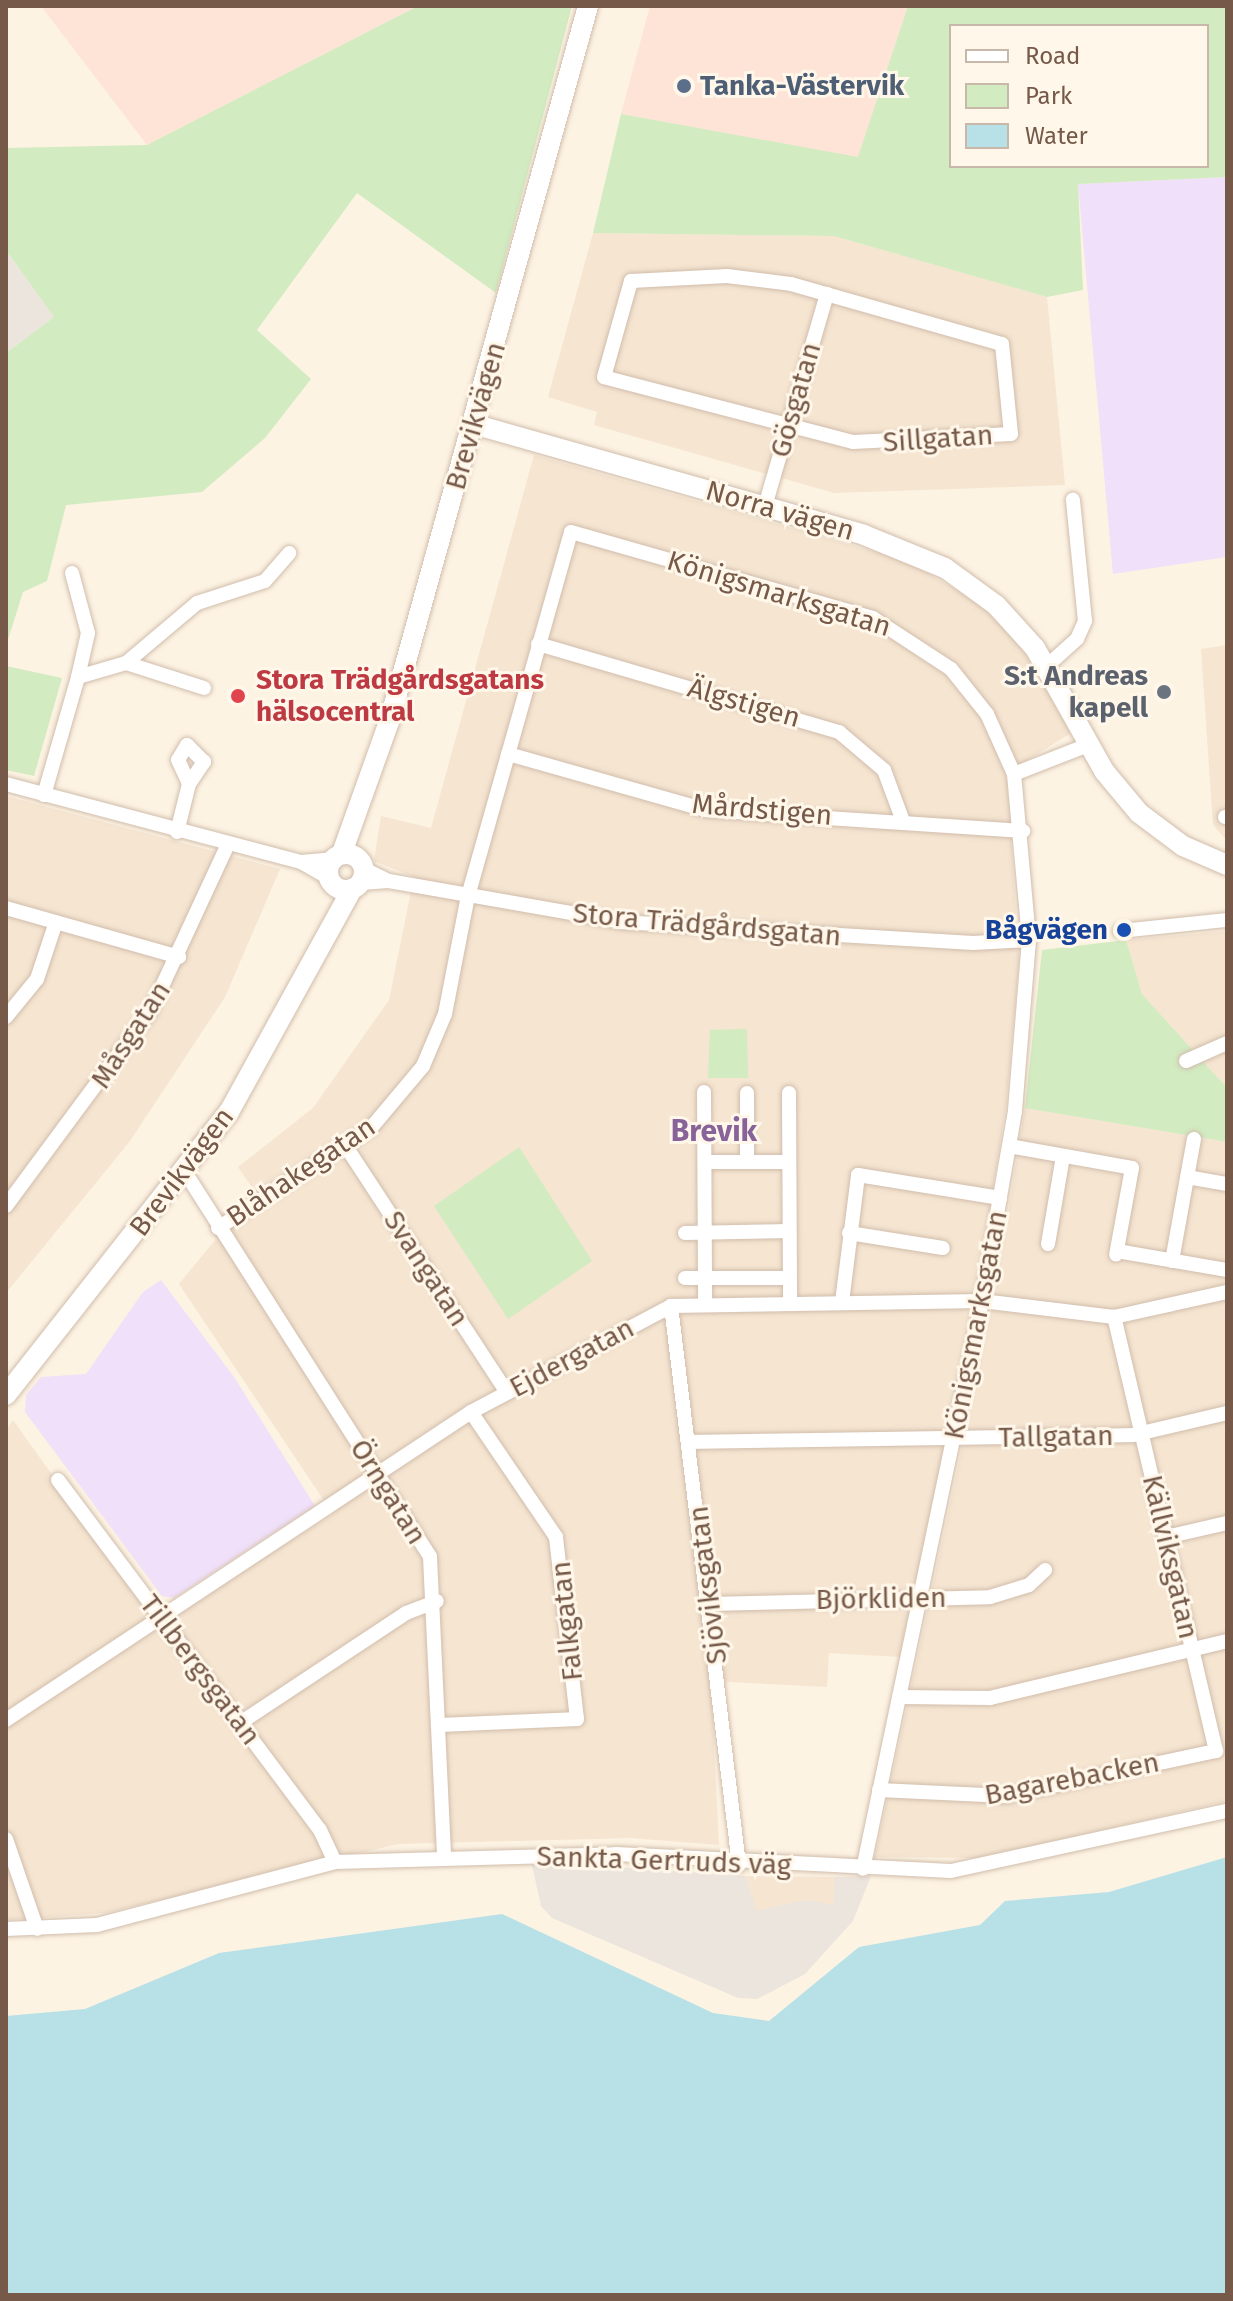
<!DOCTYPE html>
<meta charset="utf-8">
<style>
body{margin:0}
#map{position:relative;width:1233px;height:2301px;overflow:hidden;background:#fdf3e3;font-family:"Fira Sans",sans-serif}
div>[style]{position:absolute}
[style*='--x']{left:calc(var(--x)*1px);top:calc(var(--y)*1px);width:calc(var(--w)*1px);rotate:calc(var(--a)*1deg)}
.residential>*{inset:0;background:#f5e5d1}
.commercial>*{inset:0;background:#fee3d7}
.industrial>*{inset:0;background:#ece5de}
.education>*{inset:0;background:#f0e0f9}
.green>*{inset:0;background:#d2ebc1}
.water>*{inset:0;background:#b7e0e7}
.roads{filter:drop-shadow(0 0 2px #d1bdac) drop-shadow(0 0 2px #d1bdac)}
.street>*{height:14px;margin:-7px;padding:0 7px;transform-origin:7px;border-radius:7px;background:#fff}
.secondary>*{height:20px;margin:-10px;padding:0 10px;transform-origin:10px;border-radius:10px;background:#fff}
.secondary>.ring{margin:-10px;padding:0;box-sizing:content-box;background:none;border:20px solid #fff;border-radius:50%}
.dots>*{width:22px;height:22px;translate:-50% -50%;box-sizing:border-box;border:4px solid #fff7ea;border-radius:50%}
span{translate:-50% -50%;white-space:nowrap;text-align:center;line-height:1.15;-webkit-text-stroke:6px #fff7ea;paint-order:stroke}
.service-label{font-size:28px;color:#4e5e75;font-weight:700}
.left{translate:0 -50%;text-align:left}
.street-label{font-size:28px;color:#765948}
.worship-label{font-size:28px;color:#5b616d;font-weight:700}
.right{translate:-100% -50%;text-align:right}
.health-label{font-size:28px;color:#be3a42;font-weight:700}
.transit-label{font-size:28px;color:#164399;font-weight:700}
.neighbourhood-label{font-size:30px;color:#88639a;font-weight:700}
.frame{position:absolute;inset:0;border:8px solid #765948;pointer-events:none}
.legend{position:absolute;left:949px;top:24px;width:260px;height:144px;box-sizing:border-box;background:#fff7ea;border:2px solid #c8b8a9;margin:0;padding:10px 14px;list-style:none;font-size:24px;color:#765948}
.legend li{display:flex;align-items:center;gap:16px;height:40px}
.legend b{width:40px;border:2px solid #c8b8a9}
</style>
<div id="map">
<div class="residential">
<i style="clip-path:polygon(593px 233px,834px 236px,1047px 297px,1065px 485px,834px 493px,594px 425px,597px 412px,548px 397px)"></i>
<i style="clip-path:polygon(534px 455px,907px 561px,970px 598px,1015px 636px,1071px 733px,1007px 773px,1019px 961px,1006px 1107px,969px 1333px,900px 1657px,829px 1653px,827px 1687px,711px 1681px,719px 1845px,630px 1838px,398px 1844px,105px 1913px,6px 1920px,6px 1430px,13px 1420px,159px 1625px,333px 1514px,179px 1284px,216px 1239px,208px 1225px,256px 1193px,238px 1167px,313px 1108px,389px 1000px,414px 877px,374px 861px,381px 816px,431px 828px)"></i>
<i style="clip-path:polygon(1227px 645px,1227px 841px,1213px 825px,1201px 649px)"></i>
<i style="clip-path:polygon(6px 796px,280px 869px,225px 997px,130px 1141px,6px 1293px)"></i>
<i style="clip-path:polygon(1227px 931px,1227px 1088px,1142px 994px,1126px 940px)"></i>
<i style="clip-path:polygon(1025px 1108px,1227px 1142px,1227px 1801px,980px 1858px,875px 1857px,996px 1288px)"></i>
<i style="clip-path:polygon(745px 1876px,835px 1877px,834px 1906px,805px 1900px,756px 1912px)"></i>
</div>
<div class="commercial">
<i style="clip-path:polygon(41px 6px,418px 6px,147px 145px)"></i>
<i style="clip-path:polygon(650px 6px,908px 6px,858px 158px,621px 114px)"></i>
</div>
<div class="industrial">
<i style="clip-path:polygon(6px 250px,54px 317px,6px 353px)"></i>
<i style="clip-path:polygon(531px 1861px,745px 1876px,757px 1911px,805px 1900px,833px 1905px,835px 1877px,871px 1876px,853px 1921px,805px 1974px,757px 1999px,738px 1998px,552px 1918px,541px 1906px)"></i>
</div>
<div class="education">
<i style="clip-path:polygon(1227px 177px,1227px 557px,1113px 574px,1078px 184px)"></i>
<i style="clip-path:polygon(161px 1280px,234px 1377px,315px 1506px,174px 1598px,162px 1596px,25px 1412px,26px 1395px,41px 1377px,86px 1374px,143px 1292px)"></i>
</div>
<div class="green">
<i style="clip-path:polygon(418px 6px,572px 6px,496px 293px,357px 193px,257px 330px,311px 379px,265px 438px,202px 492px,66px 505px,47px 581px,23px 592px,6px 646px,6px 353px,54px 317px,6px 250px,6px 148px,147px 145px)"></i>
<i style="clip-path:polygon(evenodd,908px 6px,1227px 6px,1227px 177px,1078px 184px,1083px 290px,1047px 297px,834px 236px,593px 233px,621px 114px,858px 157px,908px 6px,951px 26px,1207px 26px,1207px 166px,951px 166px,951px 26px)"></i>
<i style="clip-path:polygon(6px 666px,62px 678px,34px 776px,6px 770px)"></i>
<i style="clip-path:polygon(1126px 940px,1142px 994px,1227px 1088px,1227px 1142px,1025px 1108px,1042px 950px)"></i>
<i style="clip-path:polygon(747px 1029px,748px 1078px,708px 1078px,710px 1030px)"></i>
<i style="clip-path:polygon(519px 1147px,592px 1261px,508px 1319px,434px 1206px)"></i>
</div>
<div class="water">
<i style="clip-path:polygon(1227px 1857px,1227px 2295px,6px 2295px,6px 2016px,85px 2009px,219px 1953px,502px 1914px,713px 2013px,769px 2021px,859px 1947px,980px 1925px,1005px 1901px,1109px 1892px)"></i>
</div>
<div class="roads">
<div class="street">
<i style="--x:727;--y:276;--w:64;--a:7.1"></i>
<i style="--x:791;--y:284;--w:219;--a:15.9"></i>
<i style="--x:1002;--y:344;--w:90;--a:84.3"></i>
<i style="--x:1011;--y:434;--w:158;--a:177.1"></i>
<i style="--x:853;--y:442;--w:257;--a:-165.4"></i>
<i style="--x:604;--y:377;--w:100;--a:-74.3"></i>
<i style="--x:631;--y:281;--w:96;--a:-3"></i>
<i style="--x:765;--y:506;--w:221;--a:-73.7"></i>
<i style="--x:72;--y:573;--w:62;--a:75.1"></i>
<i style="--x:88;--y:633;--w:45;--a:102.8"></i>
<i style="--x:538;--y:644;--w:314;--a:16.3"></i>
<i style="--x:839;--y:732;--w:59;--a:40.2"></i>
<i style="--x:884;--y:770;--w:54;--a:69.6"></i>
<i style="--x:126;--y:663;--w:82;--a:17.8"></i>
<i style="--x:1048;--y:665;--w:39;--a:-42"></i>
<i style="--x:1077;--y:639;--w:20;--a:-66"></i>
<i style="--x:1085;--y:621;--w:122;--a:-95.7"></i>
<i style="--x:508;--y:754;--w:206;--a:15.8"></i>
<i style="--x:706;--y:810;--w:318;--a:3.8"></i>
<i style="--x:1014;--y:774;--w:79;--a:-21.4"></i>
<i style="--x:6;--y:784;--w:305;--a:14.8"></i>
<i style="--x:301;--y:862;--w:32;--a:30"></i>
<i style="--x:44;--y:795;--w:123;--a:-73.9"></i>
<i style="--x:78;--y:677;--w:50;--a:-16.3"></i>
<i style="--x:126;--y:663;--w:93;--a:-40.2"></i>
<i style="--x:197;--y:603;--w:71;--a:-17.9"></i>
<i style="--x:265;--y:581;--w:37;--a:-49"></i>
<i style="--x:1225;--y:817;--w:2;--a:0"></i>
<i style="--x:177;--y:832;--w:49;--a:-76"></i>
<i style="--x:189;--y:784;--w:27;--a:-56"></i>
<i style="--x:204;--y:762;--w:24;--a:-135"></i>
<i style="--x:187;--y:745;--w:17;--a:121"></i>
<i style="--x:178;--y:760;--w:26;--a:65"></i>
<i style="--x:301;--y:862;--w:32;--a:-5"></i>
<i style="--x:364;--y:869;--w:28;--a:26"></i>
<i style="--x:389;--y:881;--w:236;--a:10"></i>
<i style="--x:621;--y:922;--w:353;--a:3.4"></i>
<i style="--x:973;--y:943;--w:56;--a:-3.1"></i>
<i style="--x:361;--y:883;--w:27;--a:-4"></i>
<i style="--x:6;--y:908;--w:180;--a:15.8"></i>
<i style="--x:1120;--y:931;--w:108;--a:-5.9"></i>
<i style="--x:6;--y:1017;--w:49;--a:-50.8"></i>
<i style="--x:37;--y:979;--w:60;--a:-71.6"></i>
<i style="--x:1186;--y:1061;--w:45;--a:-23.7"></i>
<i style="--x:704;--y:1092;--w:210;--a:89.7"></i>
<i style="--x:789;--y:1093;--w:209;--a:89.7"></i>
<i style="--x:345;--y:1145;--w:296;--a:56.8"></i>
<i style="--x:1009;--y:1146;--w:125;--a:10.1"></i>
<i style="--x:1132;--y:1168;--w:88;--a:100.4"></i>
<i style="--x:705;--y:1162;--w:84;--a:0"></i>
<i style="--x:747;--y:1162;--w:69;--a:-90"></i>
<i style="--x:185;--y:1172;--w:456;--a:57.5"></i>
<i style="--x:430;--y:1557;--w:300;--a:87.3"></i>
<i style="--x:1187;--y:1177;--w:41;--a:9.9"></i>
<i style="--x:6;--y:1206;--w:244;--a:-53.5"></i>
<i style="--x:151;--y:1010;--w:181;--a:-65.1"></i>
<i style="--x:218;--y:1228;--w:183;--a:-33.2"></i>
<i style="--x:371;--y:1128;--w:81;--a:-50"></i>
<i style="--x:423;--y:1066;--w:56;--a:-67.1"></i>
<i style="--x:445;--y:1014;--w:120;--a:-79"></i>
<i style="--x:468;--y:896;--w:378;--a:-74.2"></i>
<i style="--x:571;--y:532;--w:314;--a:15.9"></i>
<i style="--x:873;--y:618;--w:93;--a:33.2"></i>
<i style="--x:951;--y:669;--w:58;--a:51.3"></i>
<i style="--x:987;--y:714;--w:66;--a:65.8"></i>
<i style="--x:1014;--y:774;--w:167;--a:84.8"></i>
<i style="--x:1029;--y:940;--w:172;--a:94.7"></i>
<i style="--x:1015;--y:1111;--w:193;--a:99.9"></i>
<i style="--x:982;--y:1301;--w:580;--a:101.83"></i>
<i style="--x:685;--y:1233;--w:104;--a:-1.1"></i>
<i style="--x:849;--y:1233;--w:95;--a:9.1"></i>
<i style="--x:1048;--y:1244;--w:89;--a:-80.3"></i>
<i style="--x:1117;--y:1251;--w:112;--a:9.8"></i>
<i style="--x:1172;--y:1261;--w:124;--a:-79.8"></i>
<i style="--x:685;--y:1278;--w:105;--a:0"></i>
<i style="--x:842;--y:1302;--w:128;--a:-82.8"></i>
<i style="--x:858;--y:1175;--w:144;--a:9.2"></i>
<i style="--x:671;--y:1306;--w:563;--a:83.06"></i>
<i style="--x:691;--y:1442;--w:442;--a:-0.9"></i>
<i style="--x:1133;--y:1435;--w:97;--a:-13.2"></i>
<i style="--x:58;--y:1480;--w:437;--a:53.2"></i>
<i style="--x:320;--y:1830;--w:35;--a:65"></i>
<i style="--x:1166;--y:1537;--w:63;--a:-12.9"></i>
<i style="--x:710;--y:1604;--w:280;--a:-1.4"></i>
<i style="--x:990;--y:1597;--w:41;--a:-17.1"></i>
<i style="--x:1029;--y:1585;--w:22;--a:-43"></i>
<i style="--x:899;--y:1697;--w:91;--a:0.6"></i>
<i style="--x:990;--y:1698;--w:244;--a:-13.5"></i>
<i style="--x:6;--y:1720;--w:558;--a:-33.52"></i>
<i style="--x:471;--y:1412;--w:226;--a:-27.9"></i>
<i style="--x:671;--y:1306;--w:311;--a:-0.9"></i>
<i style="--x:982;--y:1301;--w:133;--a:6.9"></i>
<i style="--x:1114;--y:1317;--w:116;--a:-12.5"></i>
<i style="--x:240;--y:1723;--w:199;--a:-33.5"></i>
<i style="--x:406;--y:1613;--w:33;--a:-21"></i>
<i style="--x:441;--y:1725;--w:136;--a:-2.5"></i>
<i style="--x:577;--y:1719;--w:183;--a:-96.6"></i>
<i style="--x:556;--y:1537;--w:151;--a:-124.2"></i>
<i style="--x:879;--y:1790;--w:127;--a:2.7"></i>
<i style="--x:1006;--y:1796;--w:215;--a:-12.1"></i>
<i style="--x:1216;--y:1751;--w:446;--a:-103.2"></i>
<i style="--x:6;--y:1839;--w:95;--a:71"></i>
<i style="--x:6;--y:1929;--w:91;--a:-2.5"></i>
<i style="--x:97;--y:1925;--w:246;--a:-14.8"></i>
<i style="--x:335;--y:1862;--w:281;--a:-1.6"></i>
<i style="--x:616;--y:1854;--w:335;--a:2.9"></i>
<i style="--x:951;--y:1871;--w:282;--a:-12.3"></i>
</div>
<div class="secondary">
<i style="--x:473;--y:424;--w:406;--a:15.8"></i>
<i style="--x:864;--y:535;--w:87;--a:22.2"></i>
<i style="--x:945;--y:568;--w:63;--a:36"></i>
<i style="--x:996;--y:605;--w:58;--a:47.8"></i>
<i style="--x:1035;--y:648;--w:141;--a:60.7"></i>
<i style="--x:1104;--y:771;--w:55;--a:50.2"></i>
<i style="--x:1139;--y:813;--w:55;--a:36.9"></i>
<i style="--x:1183;--y:846;--w:48;--a:23.4"></i>
<i style="--x:342;--y:853;--w:142;--a:-70.3"></i>
<i style="--x:390;--y:719;--w:740;--a:-74.48"></i>
<i class="ring" style="left:328px;top:854px;width:16px;height:16px"></i>
<i style="--x:6;--y:1395;--w:360;--a:-51.8"></i>
<i style="--x:229;--y:1112;--w:255;--a:-61.1"></i>
</div>
</div>
<div class="dots">
<i style="left:684px;top:86px;background:#5c6f8a"></i>
<i style="left:1164px;top:692px;background:#6b7280"></i>
<i style="left:238px;top:696px;background:#e0444e"></i>
<i style="left:1124px;top:930px;background:#1a4fb4"></i>
</div>
<div class="service-label">
<span class="left" style="left:700px;top:86px">Tanka-Västervik</span>
</div>
<div class="street-label">
<span style="left:796px;top:400px;rotate:-74deg">Gösgatan</span>
<span style="left:476px;top:416px;rotate:-74deg">Brevikvägen</span>
<span style="left:938px;top:439px;rotate:-4deg">Sillgatan</span>
<span style="left:780px;top:511px;rotate:16deg">Norra vägen</span>
<span style="left:779px;top:594px;rotate:17deg">Königsmarksgatan</span>
<span style="left:744px;top:703px;rotate:16deg">Älgstigen</span>
<span style="left:762px;top:810px;rotate:5deg">Mårdstigen</span>
<span style="left:707px;top:925px;rotate:5deg">Stora Trädgårdsgatan</span>
<span style="left:131px;top:1035px;rotate:-57deg">Måsgatan</span>
<span style="left:182px;top:1172px;rotate:-53deg">Brevikvägen</span>
<span style="left:301px;top:1172px;rotate:-34deg">Blåhakegatan</span>
<span style="left:426px;top:1269px;rotate:57deg">Svangatan</span>
<span style="left:976px;top:1325px;rotate:-79deg">Königsmarksgatan</span>
<span style="left:572px;top:1358px;rotate:-28deg">Ejdergatan</span>
<span style="left:1056px;top:1437px;rotate:-1deg">Tallgatan</span>
<span style="left:388px;top:1492px;rotate:58deg">Örngatan</span>
<span style="left:1170px;top:1557px;rotate:77deg">Källviksgatan</span>
<span style="left:708px;top:1585px;rotate:-97deg">Sjöviksgatan</span>
<span style="left:881px;top:1599px;rotate:-1deg">Björkliden</span>
<span style="left:567px;top:1621px;rotate:-96deg">Falkgatan</span>
<span style="left:200px;top:1670px;rotate:53deg">Tillbergsgatan</span>
<span style="left:1072px;top:1779px;rotate:-11deg">Bagarebacken</span>
<span style="left:664px;top:1861px;rotate:2deg">Sankta Gertruds väg</span>
</div>
<div class="worship-label">
<span class="right" style="left:1148px;top:692px">S:t Andreas<br>kapell</span>
</div>
<div class="health-label">
<span class="left" style="left:256px;top:696px">Stora Trädgårdsgatans<br>hälsocentral</span>
</div>
<div class="transit-label">
<span class="right" style="left:1108px;top:930px">Bågvägen</span>
</div>
<div class="neighbourhood-label">
<span style="left:714px;top:1131px">Brevik</span>
</div>
<div class="frame"></div>
<ul class="legend">
<li><b style="height:10px;background:#fff"></b>Road</li>
<li><b style="height:22px;background:#d2ebc1"></b>Park</li>
<li><b style="height:22px;background:#b7e0e7"></b>Water</li>
</ul>
</div>
